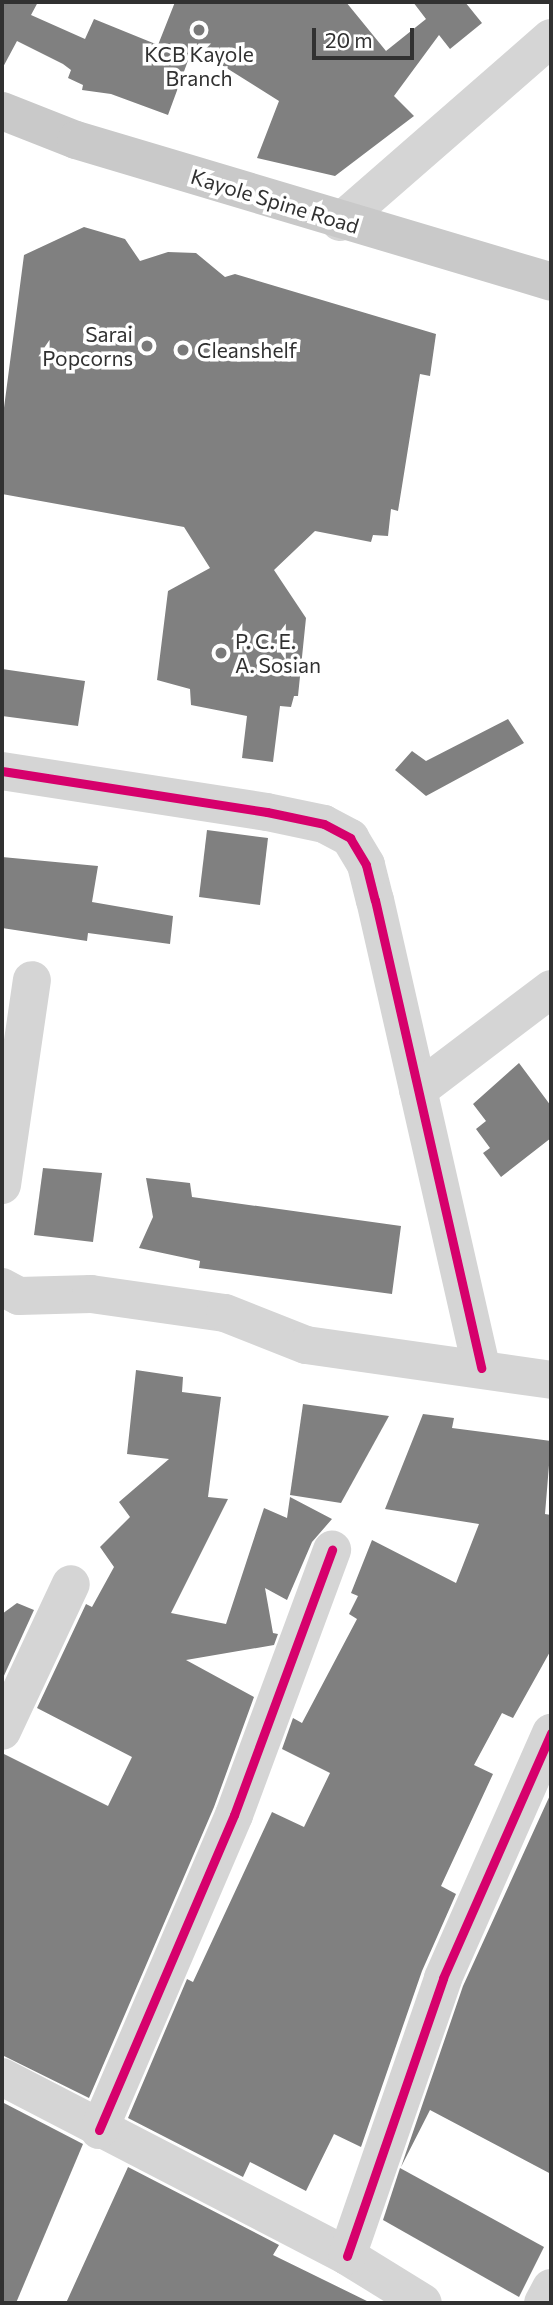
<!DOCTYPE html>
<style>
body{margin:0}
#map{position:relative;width:553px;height:2305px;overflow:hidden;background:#fff;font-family:Commissioner,sans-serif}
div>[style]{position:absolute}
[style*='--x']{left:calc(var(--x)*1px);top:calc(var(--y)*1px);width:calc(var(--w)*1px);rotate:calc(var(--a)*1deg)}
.building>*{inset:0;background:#808080}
.minor>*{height:38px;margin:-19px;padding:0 19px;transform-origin:19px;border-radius:19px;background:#d5d5d5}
.major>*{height:38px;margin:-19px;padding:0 19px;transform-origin:19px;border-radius:19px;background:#c9c9c9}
.cycleway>*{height:9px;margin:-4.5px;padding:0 4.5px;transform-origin:4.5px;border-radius:4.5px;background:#d6006c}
.dots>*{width:19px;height:19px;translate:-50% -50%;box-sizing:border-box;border:4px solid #fff;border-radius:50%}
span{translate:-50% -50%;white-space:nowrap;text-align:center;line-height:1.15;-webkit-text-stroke:7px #fff;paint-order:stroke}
.poi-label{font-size:21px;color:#313131}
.right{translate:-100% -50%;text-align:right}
.left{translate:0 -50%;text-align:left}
.street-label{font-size:21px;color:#313131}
.frame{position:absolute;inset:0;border:4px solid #313131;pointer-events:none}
.scale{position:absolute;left:312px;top:28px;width:102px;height:32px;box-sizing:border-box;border:4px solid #313131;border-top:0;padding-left:9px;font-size:21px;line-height:24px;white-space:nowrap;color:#313131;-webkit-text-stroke:5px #fff;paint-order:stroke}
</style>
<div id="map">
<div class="building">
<i style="clip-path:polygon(2px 2px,38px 2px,31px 15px,85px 39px,94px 19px,158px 45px,175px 2px,346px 2px,386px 51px,426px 19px,413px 2px,465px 2px,482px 23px,450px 49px,439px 35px,394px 96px,414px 116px,335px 176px,257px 158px,279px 101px,193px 47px,168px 115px,111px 94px,82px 90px,83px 85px,68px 78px,71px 70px,63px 64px,17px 41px,2px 69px)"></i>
<i style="clip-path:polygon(84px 227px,125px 239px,140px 261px,168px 252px,196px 253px,225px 277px,235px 274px,436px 334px,430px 376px,420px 374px,398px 511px,391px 509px,388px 536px,373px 535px,371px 542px,315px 531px,274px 570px,306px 618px,298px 696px,294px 696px,291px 707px,280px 706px,273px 762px,242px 758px,247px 716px,191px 705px,190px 689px,157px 680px,168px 591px,210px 568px,184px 527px,2px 494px,2px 423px,24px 255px)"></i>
<i style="clip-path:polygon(2px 669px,85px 681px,78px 726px,2px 716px)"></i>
<i style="clip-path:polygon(508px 719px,524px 743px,426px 796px,395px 770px,412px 751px,426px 761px)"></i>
<i style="clip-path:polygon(207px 830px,268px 838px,260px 905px,199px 897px)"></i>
<i style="clip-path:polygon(2px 857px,98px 866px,92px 902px,173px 916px,170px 944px,88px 933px,87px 941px,2px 928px)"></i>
<i style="clip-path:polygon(519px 1063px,551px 1106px,551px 1138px,501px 1177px,483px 1153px,490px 1148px,476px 1129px,486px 1121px,473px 1104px)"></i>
<i style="clip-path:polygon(43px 1168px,102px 1173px,93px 1242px,34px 1235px)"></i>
<i style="clip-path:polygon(146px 1178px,190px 1183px,192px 1197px,401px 1226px,392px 1294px,199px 1268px,200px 1261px,139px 1248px,153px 1217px)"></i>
<i style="clip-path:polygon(136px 1370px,183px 1377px,182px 1392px,221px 1397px,208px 1497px,228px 1499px,171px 1613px,226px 1624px,264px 1508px,287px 1518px,290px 1497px,332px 1519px,312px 1542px,287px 1600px,265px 1588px,273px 1633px,278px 1634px,274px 1645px,186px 1660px,254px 1697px,214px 1807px,89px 2098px,2px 2055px,2px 1753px,108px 1806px,132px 1757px,37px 1708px,86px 1604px,92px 1607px,114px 1567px,100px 1547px,130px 1517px,119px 1502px,169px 1459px,127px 1454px)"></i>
<i style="clip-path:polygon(303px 1404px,389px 1416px,341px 1503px,290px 1495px)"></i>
<i style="clip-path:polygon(423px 1414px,454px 1418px,452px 1428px,551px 1441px,545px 1514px,551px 1515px,551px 1650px,513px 1718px,502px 1713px,474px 1765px,493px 1774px,441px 1886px,456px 1894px,422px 1971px,361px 2147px,334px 2134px,306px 2191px,250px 2162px,243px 2177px,128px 2118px,187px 1979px,193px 1982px,272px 1812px,304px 1827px,330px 1773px,282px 1749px,293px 1718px,302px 1723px,357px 1619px,349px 1614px,358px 1596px,351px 1593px,372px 1540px,456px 1583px,479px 1524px,385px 1509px)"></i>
<i style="clip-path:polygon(17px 1603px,34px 1610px,2px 1680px,2px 1614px)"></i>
<i style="clip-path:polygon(551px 1793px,551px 2174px,430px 2110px,401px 2167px,463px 1986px)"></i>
<i style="clip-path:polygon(2px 2102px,83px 2144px,16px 2303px,2px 2303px)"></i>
<i style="clip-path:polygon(128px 2167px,279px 2245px,273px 2255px,371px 2303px,66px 2303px)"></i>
<i style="clip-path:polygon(400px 2168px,544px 2247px,519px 2297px,383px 2220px)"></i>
</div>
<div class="minor">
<i style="--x:340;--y:222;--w:280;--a:-41.1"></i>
<i style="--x:2;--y:771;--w:268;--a:8.8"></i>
<i style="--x:267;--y:812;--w:58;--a:11.9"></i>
<i style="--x:324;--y:824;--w:30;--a:28"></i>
<i style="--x:350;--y:838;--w:31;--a:59"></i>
<i style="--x:366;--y:865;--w:36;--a:76"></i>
<i style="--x:375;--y:900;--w:480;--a:77.2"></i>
<i style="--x:418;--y:1090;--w:167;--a:-37.2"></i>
<i style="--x:2;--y:1185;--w:207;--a:-81.7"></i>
<i style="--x:2;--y:1287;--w:19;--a:28"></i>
<i style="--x:19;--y:1296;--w:72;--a:-1.6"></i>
<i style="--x:91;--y:1294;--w:135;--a:8.1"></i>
<i style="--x:225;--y:1313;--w:87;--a:21.6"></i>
<i style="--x:306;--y:1345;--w:247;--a:8.1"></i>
<i style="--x:2;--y:1731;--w:162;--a:-64.9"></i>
<i style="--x:2;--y:2077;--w:389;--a:27.4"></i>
<i style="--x:347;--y:2256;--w:89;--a:31.7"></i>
<i style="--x:99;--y:2130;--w:343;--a:-66.8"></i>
<i style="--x:234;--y:1815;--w:283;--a:-69.7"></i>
<i style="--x:347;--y:2256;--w:294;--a:-70.9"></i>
<i style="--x:443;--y:1978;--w:268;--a:-66.2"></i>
<i style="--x:543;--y:2303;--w:17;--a:-62"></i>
</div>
<div class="major">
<i style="--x:2;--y:111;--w:79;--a:21.4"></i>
<i style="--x:76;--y:140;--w:496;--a:16.6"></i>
</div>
<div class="cycleway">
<i style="--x:2;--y:771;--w:268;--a:8.8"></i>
<i style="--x:267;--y:812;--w:58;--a:11.9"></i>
<i style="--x:324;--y:824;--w:30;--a:28"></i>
<i style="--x:350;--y:838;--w:31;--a:59"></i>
<i style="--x:366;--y:865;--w:36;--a:76"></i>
<i style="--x:375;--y:900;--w:480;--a:77.2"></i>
<i style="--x:99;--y:2130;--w:343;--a:-66.8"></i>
<i style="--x:234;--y:1815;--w:283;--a:-69.7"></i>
<i style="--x:347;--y:2256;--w:294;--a:-70.9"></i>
<i style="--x:443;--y:1978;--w:268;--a:-66.2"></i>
</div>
<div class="dots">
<i style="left:199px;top:30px;background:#797979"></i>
<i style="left:147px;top:346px;background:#797979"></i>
<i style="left:183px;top:350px;background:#797979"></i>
<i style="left:221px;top:653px;background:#797979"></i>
</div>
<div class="poi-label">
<span style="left:199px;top:66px">KCB Kayole<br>Branch</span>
<span class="right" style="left:133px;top:346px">Sarai<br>Popcorns</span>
<span class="left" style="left:197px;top:350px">Cleanshelf</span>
<span class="left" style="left:235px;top:653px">P. C. E.<br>A. Sosian</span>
</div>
<div class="street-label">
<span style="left:275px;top:201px;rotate:17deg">Kayole Spine Road</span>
</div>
<div class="frame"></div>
<div class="scale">20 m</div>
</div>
